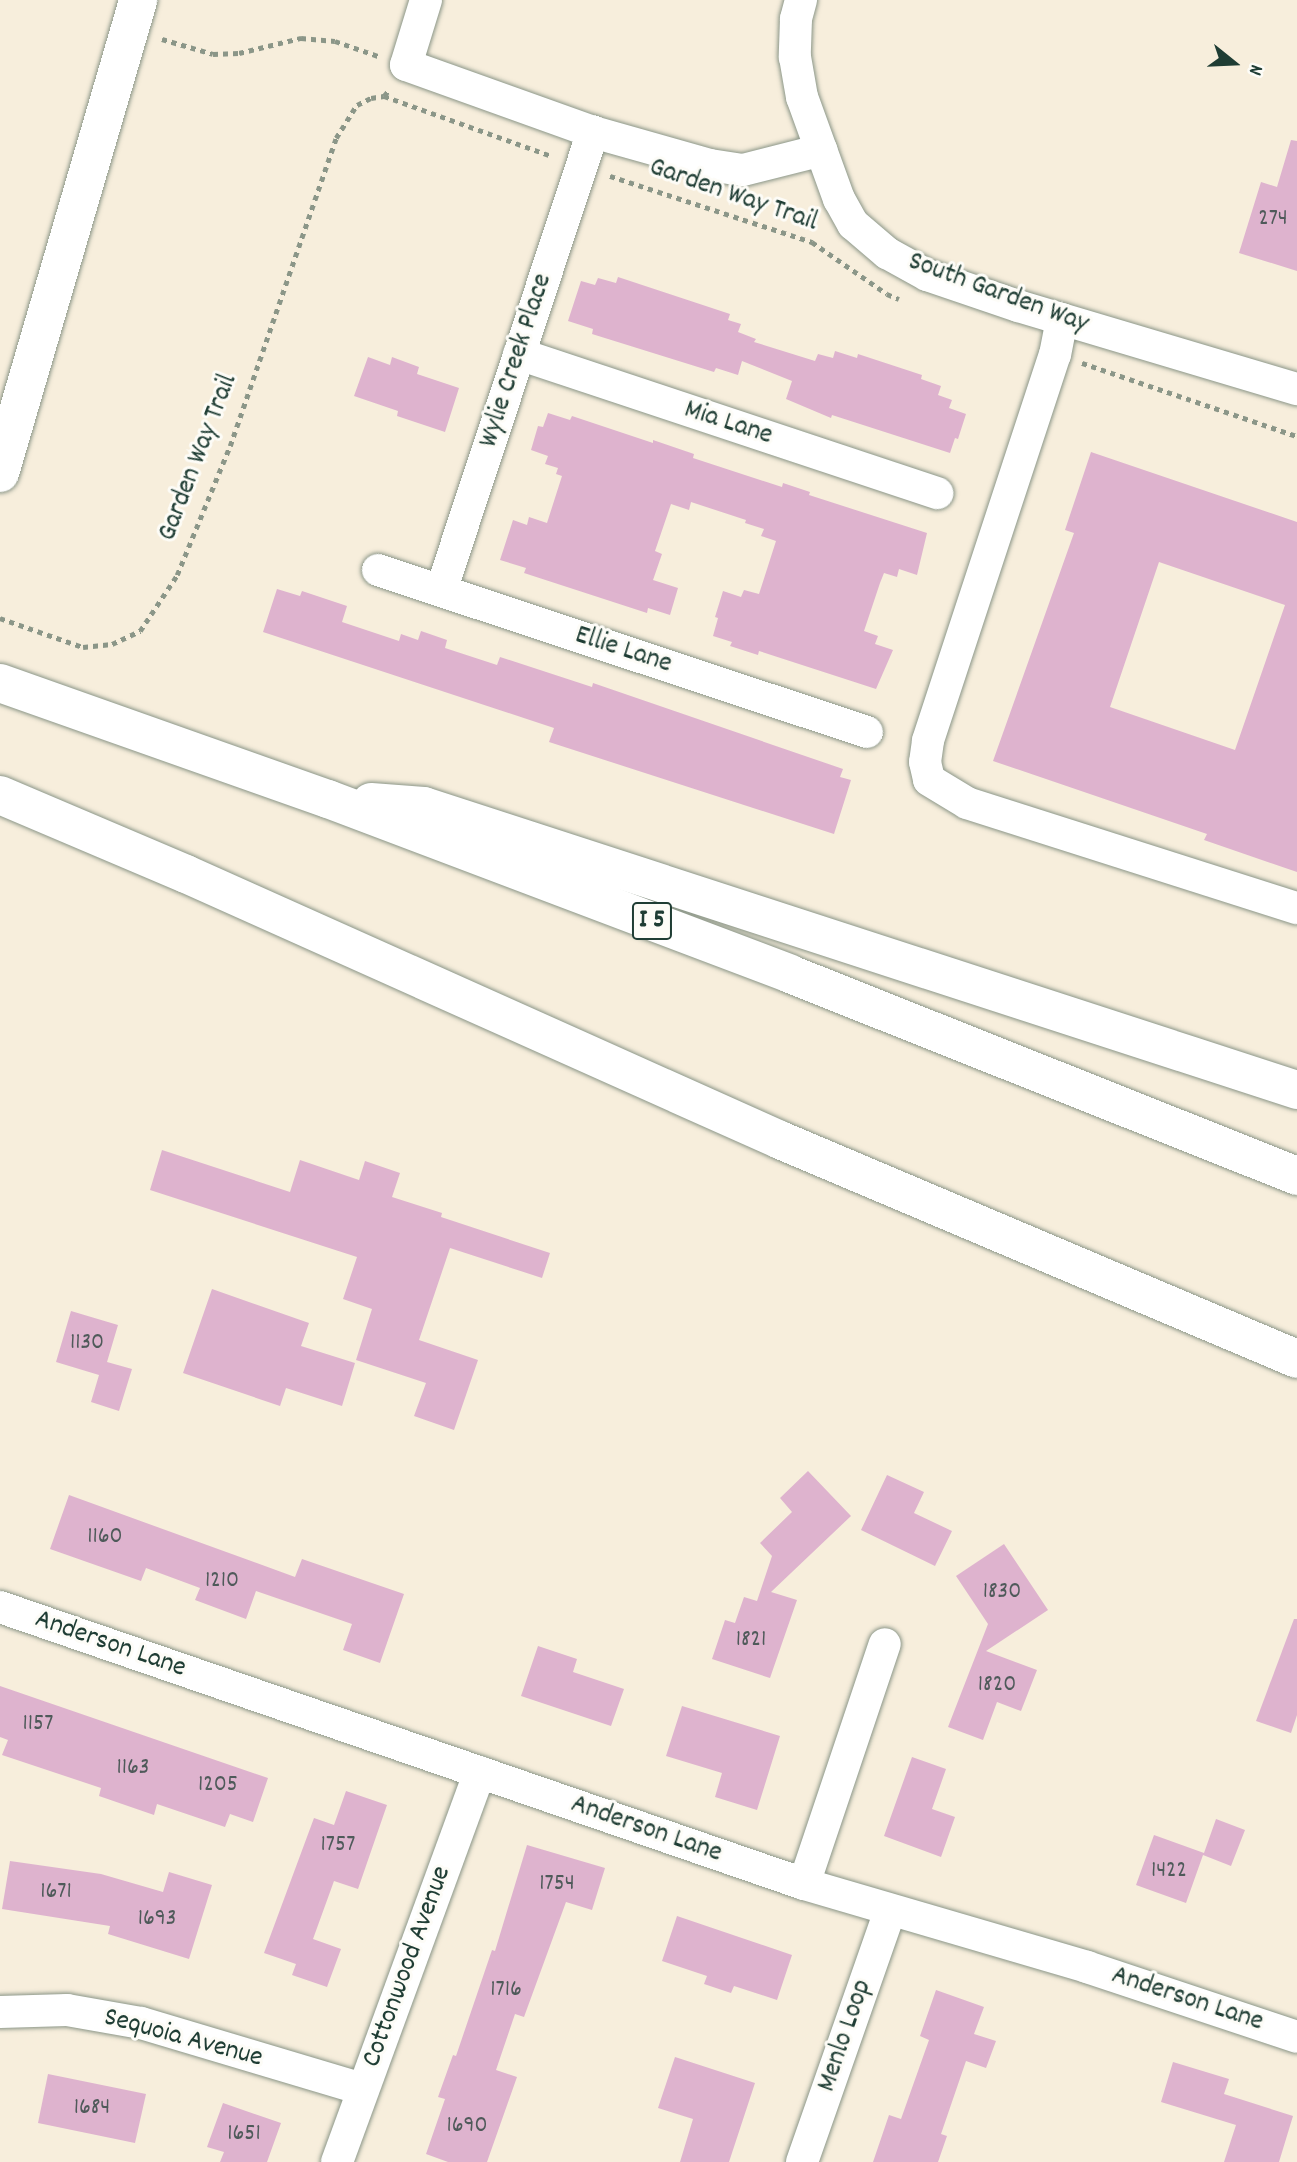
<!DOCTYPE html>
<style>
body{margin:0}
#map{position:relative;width:1297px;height:2162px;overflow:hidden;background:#f7eedc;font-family:Dekko,sans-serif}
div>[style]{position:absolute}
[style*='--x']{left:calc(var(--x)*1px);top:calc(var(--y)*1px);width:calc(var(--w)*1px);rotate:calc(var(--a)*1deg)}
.building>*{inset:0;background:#deb3ce}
.path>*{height:4.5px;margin-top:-2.25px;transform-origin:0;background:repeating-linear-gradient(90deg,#8b9688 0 5px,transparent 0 10px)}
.roads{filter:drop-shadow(0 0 2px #8b9688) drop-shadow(0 0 2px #8b9688)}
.minor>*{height:32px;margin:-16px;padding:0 16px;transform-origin:16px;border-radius:16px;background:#fff}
.major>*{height:38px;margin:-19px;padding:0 19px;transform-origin:19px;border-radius:19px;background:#fff}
.highway>*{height:38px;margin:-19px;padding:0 19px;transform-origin:19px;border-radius:19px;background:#fff}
span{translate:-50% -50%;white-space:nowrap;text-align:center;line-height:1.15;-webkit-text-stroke:6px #fdfcf7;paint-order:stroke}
.number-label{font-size:24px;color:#4f5a5a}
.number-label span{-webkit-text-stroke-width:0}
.shield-label span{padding:2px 5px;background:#fdfcf7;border:2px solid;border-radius:5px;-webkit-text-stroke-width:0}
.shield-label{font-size:26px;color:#1f3d34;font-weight:700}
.street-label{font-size:28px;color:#1f3d34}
.north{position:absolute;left:1199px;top:28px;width:70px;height:70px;-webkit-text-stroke:5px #fdfcf7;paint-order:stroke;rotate:108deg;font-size:19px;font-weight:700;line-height:28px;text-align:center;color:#1f3d34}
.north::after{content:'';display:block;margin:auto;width:24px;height:32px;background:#1f3d34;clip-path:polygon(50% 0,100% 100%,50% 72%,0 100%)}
</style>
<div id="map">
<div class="building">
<i style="clip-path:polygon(1291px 140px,1297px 141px,1297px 271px,1239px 253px,1261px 182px,1277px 187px)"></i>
<i style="clip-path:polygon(618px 277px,730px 314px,728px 320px,741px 324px,738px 332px,756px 339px,754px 342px,815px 361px,818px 354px,833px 358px,835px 351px,857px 358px,858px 354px,922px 375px,921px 379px,941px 386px,938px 395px,952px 400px,949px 408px,966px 414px,958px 439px,955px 438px,950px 453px,832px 415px,831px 418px,786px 399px,792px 381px,742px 361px,738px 375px,716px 368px,714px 372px,592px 334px,593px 329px,568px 321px,581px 281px,595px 285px,598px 278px,616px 283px)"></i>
<i style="clip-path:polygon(368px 357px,390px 365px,392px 357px,419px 367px,417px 374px,459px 388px,445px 432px,397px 416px,398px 411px,354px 396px)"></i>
<i style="clip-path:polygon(548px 413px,570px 420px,572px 416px,653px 443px,653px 440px,694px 454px,693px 458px,782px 487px,783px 483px,810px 492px,809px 495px,927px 533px,917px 575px,899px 569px,897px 577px,884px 573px,880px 583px,864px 631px,878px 636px,875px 644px,893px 650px,876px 689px,759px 651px,758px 655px,730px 646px,732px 642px,713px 636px,718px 618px,715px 617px,723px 591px,741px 597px,744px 590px,759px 594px,776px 541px,761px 536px,764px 529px,745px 523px,746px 520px,691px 502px,689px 510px,671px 504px,655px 551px,662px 554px,653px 580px,678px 588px,670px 615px,648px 608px,647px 613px,524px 573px,526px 568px,500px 560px,513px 520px,527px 525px,529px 517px,547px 523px,562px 476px,556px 474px,558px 468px,545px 464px,548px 456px,531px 450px,538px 426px,543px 427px)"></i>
<i style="clip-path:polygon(evenodd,1091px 452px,1297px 522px,1297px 872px,1204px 840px,1207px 834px,993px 761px,1074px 533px,1065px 530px,1091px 452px,1159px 562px,1285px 605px,1235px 750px,1110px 707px,1159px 562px)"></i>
<i style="clip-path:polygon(277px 589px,300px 596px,302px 591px,347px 606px,342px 622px,399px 641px,401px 634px,418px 640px,421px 631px,447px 640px,445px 648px,497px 665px,500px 657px,592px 687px,593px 683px,843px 769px,840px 777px,851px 780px,834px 834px,549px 742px,554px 728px,263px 632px)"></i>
<i style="clip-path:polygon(162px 1150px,290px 1192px,300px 1160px,359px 1180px,365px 1161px,400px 1173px,392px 1197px,442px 1213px,441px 1217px,550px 1253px,542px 1278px,450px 1248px,419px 1340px,478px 1360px,454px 1430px,414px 1416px,426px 1383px,356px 1360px,372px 1309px,343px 1299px,357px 1257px,150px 1190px)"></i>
<i style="clip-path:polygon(212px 1289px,309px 1323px,301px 1346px,355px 1363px,342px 1406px,286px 1388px,280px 1406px,183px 1373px)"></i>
<i style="clip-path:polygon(71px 1311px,118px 1325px,107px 1362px,132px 1369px,119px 1411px,91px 1402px,99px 1375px,56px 1362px)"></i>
<i style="clip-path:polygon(808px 1471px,851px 1516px,771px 1592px,797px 1600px,770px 1678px,712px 1659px,725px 1620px,735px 1623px,744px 1597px,757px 1601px,772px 1556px,760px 1543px,792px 1512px,780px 1498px)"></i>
<i style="clip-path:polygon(887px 1475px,924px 1492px,914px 1513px,952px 1531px,935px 1566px,861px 1530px)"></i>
<i style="clip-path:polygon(69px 1495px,295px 1577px,302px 1559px,404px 1594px,380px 1663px,343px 1650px,352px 1624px,256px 1591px,246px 1619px,195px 1600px,200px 1588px,146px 1568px,141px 1581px,50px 1549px)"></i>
<i style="clip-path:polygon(1004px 1544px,1048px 1610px,986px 1651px,1037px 1670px,1021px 1711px,997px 1702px,983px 1740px,948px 1727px,988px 1624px,956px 1576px)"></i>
<i style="clip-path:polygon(1294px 1619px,1297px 1619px,1297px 1715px,1291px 1733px,1256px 1721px)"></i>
<i style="clip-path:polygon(538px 1646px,577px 1659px,573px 1672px,624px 1689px,611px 1726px,521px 1696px)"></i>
<i style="clip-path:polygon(0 1686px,268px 1778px,253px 1822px,230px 1814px,225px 1827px,157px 1804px,154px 1815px,99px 1796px,101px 1788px,2px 1755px,8px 1740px,0 1737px)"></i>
<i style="clip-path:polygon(682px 1706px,780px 1736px,757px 1810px,715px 1797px,722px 1773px,666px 1756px)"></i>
<i style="clip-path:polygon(912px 1757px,946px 1769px,932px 1809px,955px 1817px,941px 1857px,884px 1836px)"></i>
<i style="clip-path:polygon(346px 1791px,387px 1805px,358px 1889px,334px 1881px,313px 1939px,341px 1949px,327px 1987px,292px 1975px,296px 1964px,264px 1953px,314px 1818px,334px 1825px)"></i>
<i style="clip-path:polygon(1216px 1819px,1245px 1830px,1231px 1866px,1203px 1855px,1186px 1903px,1136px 1885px,1154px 1835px,1204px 1853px)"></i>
<i style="clip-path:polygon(527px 1845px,605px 1868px,592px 1910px,566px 1902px,524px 2017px,515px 2014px,496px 2070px,517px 2077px,487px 2162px,448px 2162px,426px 2154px,445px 2099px,438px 2097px,453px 2055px,456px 2056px,492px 1950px,495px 1951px)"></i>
<i style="clip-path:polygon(10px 1861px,101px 1874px,163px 1892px,169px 1872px,212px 1885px,189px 1959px,108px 1934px,110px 1926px,2px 1909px)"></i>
<i style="clip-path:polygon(677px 1916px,792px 1955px,777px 2000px,734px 1986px,731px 1993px,704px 1984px,707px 1976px,662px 1961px)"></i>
<i style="clip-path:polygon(936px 1990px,984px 2007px,974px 2034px,996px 2041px,986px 2068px,966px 2061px,941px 2134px,947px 2136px,938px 2162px,873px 2162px,889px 2115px,901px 2119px,929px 2040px,920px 2036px)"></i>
<i style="clip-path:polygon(675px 2057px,755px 2083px,729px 2162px,680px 2162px,693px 2119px,658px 2108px)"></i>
<i style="clip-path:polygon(1173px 2062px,1229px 2079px,1224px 2094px,1293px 2116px,1279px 2162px,1224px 2162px,1236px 2125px,1161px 2102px)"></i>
<i style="clip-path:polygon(48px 2074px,146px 2094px,135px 2143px,38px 2123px)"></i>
<i style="clip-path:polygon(223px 2103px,281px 2123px,267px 2162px,220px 2162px,224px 2152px,207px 2147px)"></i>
</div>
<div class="path">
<i style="--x:162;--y:39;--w:53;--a:16.4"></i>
<i style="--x:213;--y:54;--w:26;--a:-2"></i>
<i style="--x:239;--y:53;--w:64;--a:-13.6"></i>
<i style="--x:301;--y:38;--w:34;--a:5"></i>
<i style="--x:335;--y:41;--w:46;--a:19.2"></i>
<i style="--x:384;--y:96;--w:178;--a:19.7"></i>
<i style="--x:610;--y:176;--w:213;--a:18.1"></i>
<i style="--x:812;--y:242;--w:91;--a:34.7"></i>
<i style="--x:887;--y:294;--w:13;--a:23"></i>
<i style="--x:1082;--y:363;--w:227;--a:18.8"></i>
<i style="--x:0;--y:618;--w:88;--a:19.3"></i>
<i style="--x:83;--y:647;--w:29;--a:-6"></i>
<i style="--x:112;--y:644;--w:31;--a:-25"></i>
<i style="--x:140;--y:631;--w:67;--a:-56.5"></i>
<i style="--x:177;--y:575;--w:139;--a:-67.7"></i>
<i style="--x:230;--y:446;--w:326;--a:-71"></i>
<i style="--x:336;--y:138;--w:39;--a:-58"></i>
<i style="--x:357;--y:105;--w:16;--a:-27"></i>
<i style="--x:371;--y:98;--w:13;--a:-9"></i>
<i style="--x:384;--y:96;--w:6;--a:-51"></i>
</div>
<div class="roads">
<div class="minor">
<i style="--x:426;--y:0;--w:68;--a:107.1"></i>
<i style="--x:406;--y:65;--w:199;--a:19.7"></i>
<i style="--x:593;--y:132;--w:122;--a:15.8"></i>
<i style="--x:710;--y:165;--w:33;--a:9"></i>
<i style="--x:743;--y:170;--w:81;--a:-14.2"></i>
<i style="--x:801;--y:0;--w:20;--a:105"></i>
<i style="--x:796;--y:19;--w:38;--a:92"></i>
<i style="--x:795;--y:57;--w:41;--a:80.1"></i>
<i style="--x:802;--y:97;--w:109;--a:70.1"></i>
<i style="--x:839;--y:199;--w:29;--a:61"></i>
<i style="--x:853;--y:224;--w:45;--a:40.5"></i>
<i style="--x:887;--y:253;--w:46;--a:28.8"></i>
<i style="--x:927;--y:275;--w:96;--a:18.8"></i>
<i style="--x:1018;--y:306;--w:291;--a:16.6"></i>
<i style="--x:1062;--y:319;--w:36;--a:101"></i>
<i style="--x:1055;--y:354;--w:407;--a:108.2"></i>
<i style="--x:928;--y:741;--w:21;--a:98"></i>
<i style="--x:925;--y:762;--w:18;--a:77"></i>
<i style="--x:929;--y:780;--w:44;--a:31.2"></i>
<i style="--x:967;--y:803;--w:346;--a:17.7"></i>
<i style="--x:519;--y:354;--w:441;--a:18.4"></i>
<i style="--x:378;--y:570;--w:515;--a:18.33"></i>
<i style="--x:441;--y:591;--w:484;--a:-71.7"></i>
<i style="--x:0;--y:1607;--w:850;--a:19.01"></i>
<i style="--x:804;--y:1884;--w:295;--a:16.3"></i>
<i style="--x:1087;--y:1967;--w:221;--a:18.4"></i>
<i style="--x:804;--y:1884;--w:253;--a:-71.4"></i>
<i style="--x:0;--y:2012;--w:67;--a:-1.7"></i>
<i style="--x:67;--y:2010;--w:75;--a:10"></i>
<i style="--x:141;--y:2023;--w:231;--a:16.6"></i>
<i style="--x:337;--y:2162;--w:415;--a:-69.9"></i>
<i style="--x:802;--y:2162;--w:266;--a:-70.7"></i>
</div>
<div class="major">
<i style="--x:0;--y:473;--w:493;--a:-73.7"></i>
</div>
<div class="highway">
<i style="--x:0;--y:683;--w:348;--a:19.5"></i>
<i style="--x:328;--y:799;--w:494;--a:20.7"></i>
<i style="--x:790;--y:974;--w:546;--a:21.72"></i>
<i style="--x:0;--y:795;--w:202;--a:23"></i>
<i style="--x:186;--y:874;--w:651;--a:24.12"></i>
<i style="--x:780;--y:1140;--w:561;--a:22.96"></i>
<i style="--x:371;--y:802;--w:53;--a:4.3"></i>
<i style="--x:424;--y:806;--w:918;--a:18.02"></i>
</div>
</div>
<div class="number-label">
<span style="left:1273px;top:220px">274</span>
<span style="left:87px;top:1344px">1130</span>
<span style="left:105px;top:1538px">1160</span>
<span style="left:222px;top:1582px">1210</span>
<span style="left:1002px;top:1593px">1830</span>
<span style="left:751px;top:1641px">1821</span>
<span style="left:997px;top:1686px">1820</span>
<span style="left:38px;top:1725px">1157</span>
<span style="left:133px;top:1769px">1163</span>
<span style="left:218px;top:1786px">1205</span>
<span style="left:338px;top:1846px">1757</span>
<span style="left:1169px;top:1872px">1422</span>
<span style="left:557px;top:1885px">1754</span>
<span style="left:56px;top:1893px">1671</span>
<span style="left:157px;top:1920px">1693</span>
<span style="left:506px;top:1991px">1716</span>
<span style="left:92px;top:2109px">1684</span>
<span style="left:467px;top:2127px">1690</span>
<span style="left:244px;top:2135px">1651</span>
</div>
<div class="shield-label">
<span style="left:652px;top:921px">I 5</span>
</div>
<div class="street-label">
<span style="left:733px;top:196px;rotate:19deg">Garden Way Trail</span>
<span style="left:998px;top:294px;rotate:20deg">South Garden Way</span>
<span style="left:517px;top:361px;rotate:-72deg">Wylie Creek Place</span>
<span style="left:728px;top:424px;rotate:18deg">Mia Lane</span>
<span style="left:199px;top:458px;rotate:-69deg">Garden Way Trail</span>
<span style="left:623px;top:651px;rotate:18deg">Ellie Lane</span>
<span style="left:110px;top:1645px;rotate:19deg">Anderson Lane</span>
<span style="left:646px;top:1830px;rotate:19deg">Anderson Lane</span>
<span style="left:408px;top:1967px;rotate:-70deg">Cottonwood Avenue</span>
<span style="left:1187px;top:2000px;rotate:18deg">Anderson Lane</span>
<span style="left:846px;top:2036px;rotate:-71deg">Menlo Loop</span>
<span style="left:183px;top:2039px;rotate:15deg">Sequoia Avenue</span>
</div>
<div class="north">N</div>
</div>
